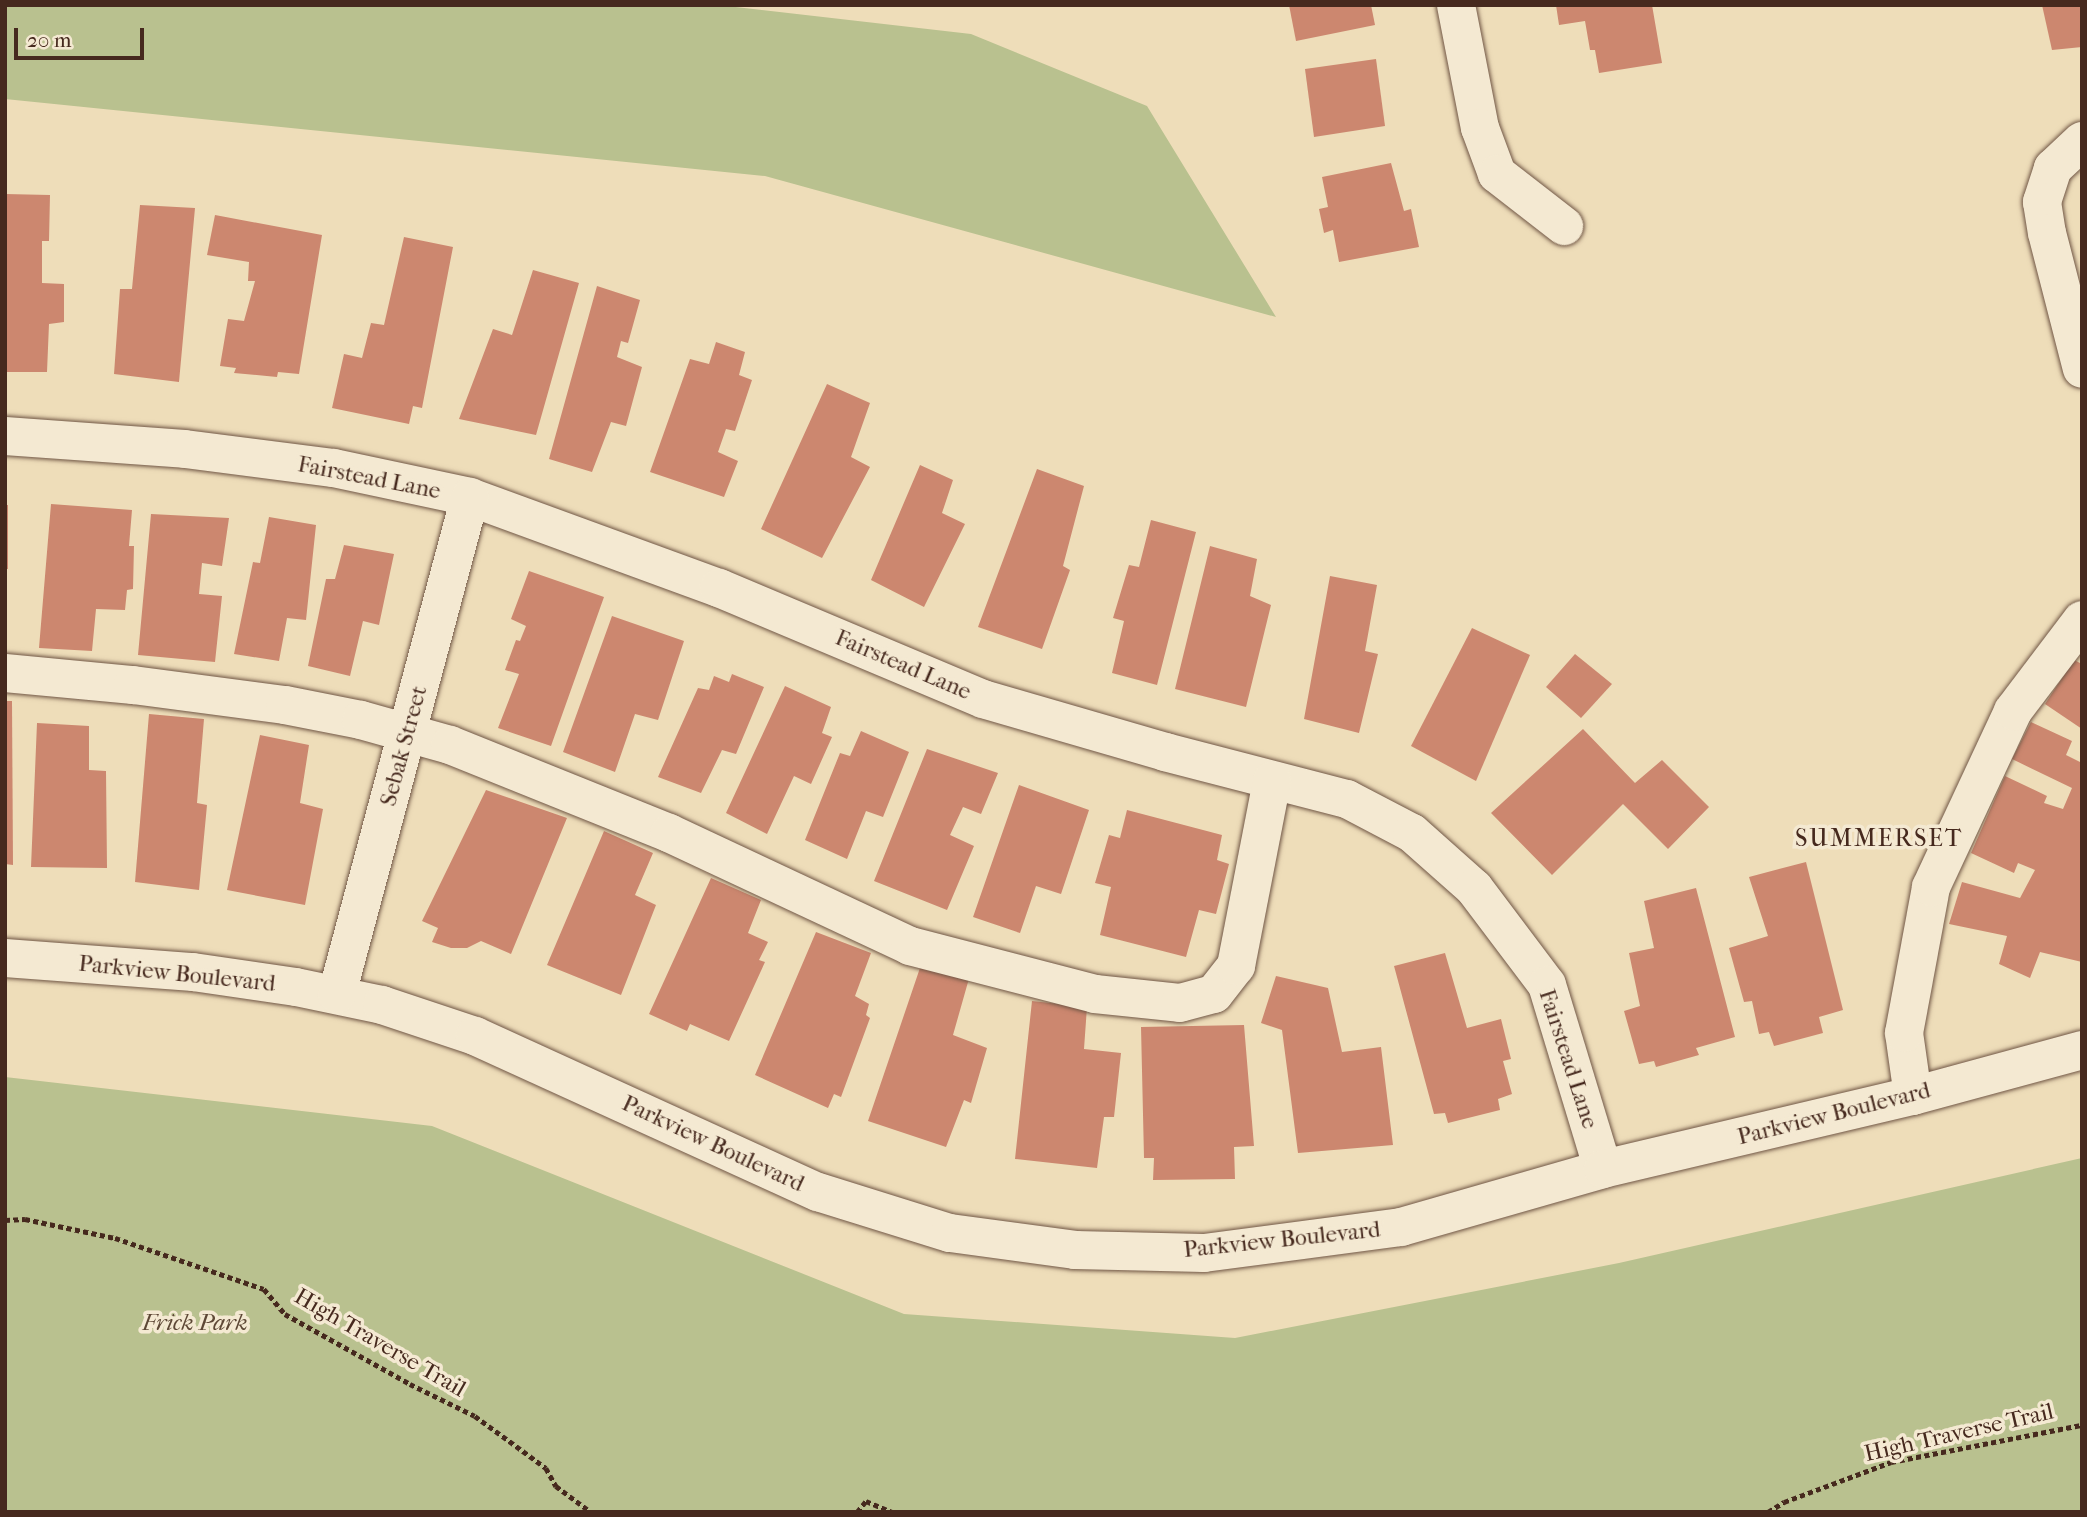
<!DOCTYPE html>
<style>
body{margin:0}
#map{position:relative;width:2087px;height:1517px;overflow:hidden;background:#eeddb9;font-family:"IM FELL French Canon",serif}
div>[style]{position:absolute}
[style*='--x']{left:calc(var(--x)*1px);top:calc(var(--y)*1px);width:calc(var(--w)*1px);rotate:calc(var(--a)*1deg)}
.green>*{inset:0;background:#b9c18f}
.building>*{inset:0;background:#cc876f}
.path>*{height:4.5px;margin-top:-2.25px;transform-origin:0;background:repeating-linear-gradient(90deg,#46291e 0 5px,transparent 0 8.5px)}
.roads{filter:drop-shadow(0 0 2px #705645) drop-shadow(0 0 2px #705645)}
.minor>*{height:38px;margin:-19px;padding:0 19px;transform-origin:19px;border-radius:19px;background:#f4e9d2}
span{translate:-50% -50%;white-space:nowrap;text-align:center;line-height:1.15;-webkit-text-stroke:7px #f4e9d2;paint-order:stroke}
.street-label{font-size:23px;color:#46291e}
.park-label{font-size:23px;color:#5d4735;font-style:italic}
.neighbourhood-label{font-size:24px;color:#46291e;letter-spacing:2px}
.frame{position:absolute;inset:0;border:7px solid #46291e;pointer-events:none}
.scale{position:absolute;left:14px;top:28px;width:130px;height:32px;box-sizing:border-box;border:4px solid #46291e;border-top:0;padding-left:9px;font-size:21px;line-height:24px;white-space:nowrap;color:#46291e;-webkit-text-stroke:5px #f4e9d2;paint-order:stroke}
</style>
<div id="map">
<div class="green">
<i style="clip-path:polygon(5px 5px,718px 5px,971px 34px,1147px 106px,1276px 317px,765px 176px,5px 99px)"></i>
<i style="clip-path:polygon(5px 1077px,432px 1126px,904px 1314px,1235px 1338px,1619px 1263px,2082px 1158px,2082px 1512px,5px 1512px)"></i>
</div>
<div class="building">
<i style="clip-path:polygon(1289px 5px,1371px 5px,1375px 25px,1296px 41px)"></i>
<i style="clip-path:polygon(1556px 5px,1652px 5px,1662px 63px,1599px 73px,1595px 50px,1590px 50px,1585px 21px,1559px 25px)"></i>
<i style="clip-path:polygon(2042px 5px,2082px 5px,2082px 47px,2052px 50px)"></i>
<i style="clip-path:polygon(1376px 59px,1385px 126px,1314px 137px,1305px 69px)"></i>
<i style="clip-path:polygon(1391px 163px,1404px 211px,1411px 209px,1419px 247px,1339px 262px,1333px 230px,1324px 233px,1319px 209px,1328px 207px,1322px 177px)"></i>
<i style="clip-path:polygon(5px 194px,50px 195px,49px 241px,42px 241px,42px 283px,64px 284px,64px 322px,49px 324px,47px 372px,5px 372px)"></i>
<i style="clip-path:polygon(140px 205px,195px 208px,179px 382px,114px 374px,120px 289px,132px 289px)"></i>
<i style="clip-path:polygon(215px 215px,322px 235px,299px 374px,278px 372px,277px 377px,234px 373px,236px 368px,220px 366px,228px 319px,244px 321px,255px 281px,248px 281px,249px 262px,207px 255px)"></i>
<i style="clip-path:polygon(404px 237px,453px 247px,422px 408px,413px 406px,409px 424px,332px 408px,344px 354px,362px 358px,371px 323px,384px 325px)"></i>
<i style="clip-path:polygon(533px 270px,579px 283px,536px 435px,459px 419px,493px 329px,512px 335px)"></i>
<i style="clip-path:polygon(597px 286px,640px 300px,628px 343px,621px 341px,617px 357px,642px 367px,626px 426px,611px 422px,592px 472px,549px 459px)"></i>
<i style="clip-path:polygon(716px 342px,745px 352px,739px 375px,752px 380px,735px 431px,726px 429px,718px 452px,738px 461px,724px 497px,650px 472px,690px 359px,709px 364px)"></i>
<i style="clip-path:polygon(827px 384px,870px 403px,851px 457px,870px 467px,822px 558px,761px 529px)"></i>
<i style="clip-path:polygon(920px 465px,953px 480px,942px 513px,965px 524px,924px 607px,871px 580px)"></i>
<i style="clip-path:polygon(1037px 469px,1084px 486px,1063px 566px,1070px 570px,1042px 649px,978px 627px)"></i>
<i style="clip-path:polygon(51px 504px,132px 510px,129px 546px,134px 546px,133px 589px,127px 590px,125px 610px,96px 609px,92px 651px,39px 648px)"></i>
<i style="clip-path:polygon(5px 505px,8px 505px,8px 569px,5px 569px)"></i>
<i style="clip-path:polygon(151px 514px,229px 518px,222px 566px,202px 563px,199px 594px,222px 596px,215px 662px,138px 655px)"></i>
<i style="clip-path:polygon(269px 517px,316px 525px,306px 620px,287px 618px,279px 661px,234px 654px,253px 562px,260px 563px)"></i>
<i style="clip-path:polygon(1151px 520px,1196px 532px,1157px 685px,1112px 673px,1124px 621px,1113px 618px,1129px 565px,1139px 567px)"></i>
<i style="clip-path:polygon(344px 545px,394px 554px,379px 625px,363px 621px,350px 676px,308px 666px,326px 579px,335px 579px)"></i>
<i style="clip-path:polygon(1210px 546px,1257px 559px,1250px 596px,1271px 605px,1246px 707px,1175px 689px)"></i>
<i style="clip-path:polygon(529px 571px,604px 597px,551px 746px,498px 728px,519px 674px,505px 670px,516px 640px,520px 641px,526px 626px,511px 619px)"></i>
<i style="clip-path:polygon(1330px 576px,1377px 585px,1365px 651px,1378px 654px,1359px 733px,1304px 719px)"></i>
<i style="clip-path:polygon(612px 616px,684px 641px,658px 720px,635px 714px,615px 772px,563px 752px)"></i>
<i style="clip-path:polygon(1472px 628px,1530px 655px,1476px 781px,1411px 746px)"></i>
<i style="clip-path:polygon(1575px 654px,1612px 684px,1581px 718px,1546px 687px)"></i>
<i style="clip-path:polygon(2074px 660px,2082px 664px,2082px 729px,2045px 704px)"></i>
<i style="clip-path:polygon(732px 674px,764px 687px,736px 754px,722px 750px,701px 793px,658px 777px,698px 688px,709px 690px,714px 676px,729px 682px)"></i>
<i style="clip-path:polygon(785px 686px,831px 707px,822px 733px,832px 737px,811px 784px,794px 776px,767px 834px,726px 813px)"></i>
<i style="clip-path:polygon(5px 701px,12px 701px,13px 865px,5px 864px)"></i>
<i style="clip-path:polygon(149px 714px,204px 719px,197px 803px,207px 805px,199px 890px,135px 882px)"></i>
<i style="clip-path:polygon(2031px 722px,2072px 741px,2066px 755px,2082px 763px,2082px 962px,2040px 952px,2030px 978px,1999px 964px,2007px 936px,1949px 924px,1962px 882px,2020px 898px,2035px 870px,2018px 863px,2014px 873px,1971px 853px,2005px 776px,2047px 796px,2044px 803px,2063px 809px,2072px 788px,2012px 759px)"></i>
<i style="clip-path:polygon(37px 723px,89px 726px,89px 770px,106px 771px,107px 868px,31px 867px)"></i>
<i style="clip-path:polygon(1583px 729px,1635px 783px,1662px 760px,1709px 807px,1668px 849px,1623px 804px,1552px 875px,1491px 813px)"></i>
<i style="clip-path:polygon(861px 731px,909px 752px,883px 817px,866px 811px,847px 859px,805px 840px,840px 753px,850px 756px)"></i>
<i style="clip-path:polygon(260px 735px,309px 745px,300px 803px,323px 809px,305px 905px,227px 890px)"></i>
<i style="clip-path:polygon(927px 749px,998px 773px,981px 814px,963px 807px,950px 835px,974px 846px,947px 910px,874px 881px)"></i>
<i style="clip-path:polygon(1019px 785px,1089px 810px,1061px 894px,1036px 886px,1020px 933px,973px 917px)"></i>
<i style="clip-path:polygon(486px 790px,567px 818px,511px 954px,481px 941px,467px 948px,451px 948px,432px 942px,438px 928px,422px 921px)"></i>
<i style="clip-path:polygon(1127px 810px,1222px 835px,1217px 860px,1229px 864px,1216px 914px,1199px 910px,1186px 957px,1100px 935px,1111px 887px,1095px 883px,1109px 835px,1120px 838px)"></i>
<i style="clip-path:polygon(604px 831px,653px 853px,635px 895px,656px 905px,621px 995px,547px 965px)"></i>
<i style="clip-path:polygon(1806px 862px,1843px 1010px,1819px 1017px,1823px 1033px,1774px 1046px,1769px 1032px,1759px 1034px,1752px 1001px,1744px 1002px,1729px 948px,1768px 936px,1749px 877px)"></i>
<i style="clip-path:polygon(711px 878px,761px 900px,748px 933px,768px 942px,759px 960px,765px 962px,729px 1041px,690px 1024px,687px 1031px,649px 1014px)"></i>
<i style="clip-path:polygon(1696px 888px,1735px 1037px,1696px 1048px,1699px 1055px,1656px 1067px,1654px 1061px,1639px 1064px,1624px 1011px,1640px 1006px,1629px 953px,1654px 948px,1644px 901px)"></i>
<i style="clip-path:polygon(816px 932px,871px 953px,855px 996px,869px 1004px,866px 1015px,870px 1018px,841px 1097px,834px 1094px,828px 1108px,755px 1075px)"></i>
<i style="clip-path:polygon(1445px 953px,1467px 1028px,1501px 1019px,1511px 1059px,1503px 1061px,1512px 1094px,1498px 1099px,1500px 1110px,1448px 1123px,1445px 1113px,1434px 1114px,1394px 966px)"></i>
<i style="clip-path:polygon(922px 962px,970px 975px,953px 1035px,987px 1048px,971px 1103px,964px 1100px,946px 1147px,868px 1121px)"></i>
<i style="clip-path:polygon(1276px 976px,1328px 988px,1342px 1052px,1381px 1047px,1393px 1145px,1298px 1153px,1282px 1030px,1261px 1023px)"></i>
<i style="clip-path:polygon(1032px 1001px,1087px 1007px,1084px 1049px,1121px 1053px,1114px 1117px,1104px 1117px,1097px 1168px,1015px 1159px)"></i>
<i style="clip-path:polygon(1244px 1025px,1254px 1146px,1234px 1147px,1235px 1179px,1153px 1180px,1154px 1158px,1144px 1158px,1141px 1027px)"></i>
</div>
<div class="path">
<i style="--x:5;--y:1220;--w:20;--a:-3"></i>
<i style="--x:25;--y:1219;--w:92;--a:11.9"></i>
<i style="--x:115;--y:1238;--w:157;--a:18.9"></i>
<i style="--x:264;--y:1289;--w:33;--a:50"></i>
<i style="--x:285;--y:1314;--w:143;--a:29.2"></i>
<i style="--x:410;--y:1384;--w:72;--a:26.2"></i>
<i style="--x:475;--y:1416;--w:88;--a:36.2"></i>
<i style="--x:546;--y:1468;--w:21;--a:61"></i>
<i style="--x:556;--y:1486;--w:44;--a:36.6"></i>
<i style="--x:857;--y:1512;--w:14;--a:-51"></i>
<i style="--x:866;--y:1501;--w:28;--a:23"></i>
<i style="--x:1768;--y:1512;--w:19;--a:-32"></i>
<i style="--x:1784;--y:1502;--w:114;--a:-20.5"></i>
<i style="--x:1891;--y:1462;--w:195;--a:-11"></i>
</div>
<div class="roads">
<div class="minor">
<i style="--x:1456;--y:5;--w:125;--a:79"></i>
<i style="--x:1480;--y:128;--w:49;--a:69.7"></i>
<i style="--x:1497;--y:174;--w:85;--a:37.8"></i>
<i style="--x:2082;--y:141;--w:40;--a:137"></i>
<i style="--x:2053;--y:168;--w:36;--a:108"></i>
<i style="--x:2042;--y:202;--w:31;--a:81"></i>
<i style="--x:2047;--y:233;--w:140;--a:75.6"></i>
<i style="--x:5;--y:436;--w:180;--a:4.1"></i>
<i style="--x:185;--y:449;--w:150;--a:7.3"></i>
<i style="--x:334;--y:468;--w:139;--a:12"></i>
<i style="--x:470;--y:497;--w:265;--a:20.1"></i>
<i style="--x:719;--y:588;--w:286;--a:22.8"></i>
<i style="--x:983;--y:699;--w:190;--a:16.2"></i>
<i style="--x:1165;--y:752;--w:188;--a:14.5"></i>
<i style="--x:1347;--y:799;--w:73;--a:27.6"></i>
<i style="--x:1412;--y:833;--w:83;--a:41.6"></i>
<i style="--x:1474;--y:888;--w:121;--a:53"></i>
<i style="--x:1547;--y:985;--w:192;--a:73.1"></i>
<i style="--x:5;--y:673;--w:129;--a:5.4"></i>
<i style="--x:133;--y:685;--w:153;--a:7.5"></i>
<i style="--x:285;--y:705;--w:77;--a:11.2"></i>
<i style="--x:361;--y:720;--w:92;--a:15.7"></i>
<i style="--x:450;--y:745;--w:236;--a:21.9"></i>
<i style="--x:669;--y:833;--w:266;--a:25.1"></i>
<i style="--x:910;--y:946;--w:191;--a:14.5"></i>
<i style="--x:1095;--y:994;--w:85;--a:6"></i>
<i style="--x:1180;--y:1003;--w:35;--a:-15"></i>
<i style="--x:1214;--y:994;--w:36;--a:-52"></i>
<i style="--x:1236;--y:966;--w:189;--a:-79"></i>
<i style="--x:5;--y:958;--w:189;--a:4.3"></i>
<i style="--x:193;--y:972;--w:104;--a:8.3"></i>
<i style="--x:296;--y:987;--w:88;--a:11.8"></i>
<i style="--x:382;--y:1005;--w:98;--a:18.4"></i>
<i style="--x:475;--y:1036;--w:377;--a:24.5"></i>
<i style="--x:818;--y:1192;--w:138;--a:17.3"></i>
<i style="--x:950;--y:1233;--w:126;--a:7.7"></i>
<i style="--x:1075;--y:1250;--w:129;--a:1.3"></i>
<i style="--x:1204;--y:1253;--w:199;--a:-7.5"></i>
<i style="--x:1401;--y:1227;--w:210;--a:-16"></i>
<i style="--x:1603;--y:1169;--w:318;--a:-13.3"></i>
<i style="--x:1913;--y:1096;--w:175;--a:-15.2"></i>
<i style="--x:337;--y:994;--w:514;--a:-75.02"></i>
<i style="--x:1913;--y:1096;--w:64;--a:-98.1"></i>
<i style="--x:1904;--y:1033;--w:148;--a:-79.5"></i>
<i style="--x:1931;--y:887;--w:194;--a:-65"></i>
<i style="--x:2013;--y:711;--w:114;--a:-52.8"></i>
</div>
</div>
<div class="street-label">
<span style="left:369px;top:478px;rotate:11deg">Fairstead Lane</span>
<span style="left:903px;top:665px;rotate:23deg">Fairstead Lane</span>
<span style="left:404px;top:746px;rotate:-75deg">Sebak Street</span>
<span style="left:177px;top:974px;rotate:6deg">Parkview Boulevard</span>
<span style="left:1568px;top:1059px;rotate:72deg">Fairstead Lane</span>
<span style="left:1834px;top:1114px;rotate:-14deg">Parkview Boulevard</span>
<span style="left:713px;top:1144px;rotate:25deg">Parkview Boulevard</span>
<span style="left:1282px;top:1240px;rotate:-6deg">Parkview Boulevard</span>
<span style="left:380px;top:1343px;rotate:30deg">High Traverse Trail</span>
<span style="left:1959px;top:1433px;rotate:-13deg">High Traverse Trail</span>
</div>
<div class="park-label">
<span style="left:195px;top:1323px">Frick Park</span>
</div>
<div class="neighbourhood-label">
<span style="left:1879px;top:839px">SUMMERSET</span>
</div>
<div class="frame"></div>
<div class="scale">20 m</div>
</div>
